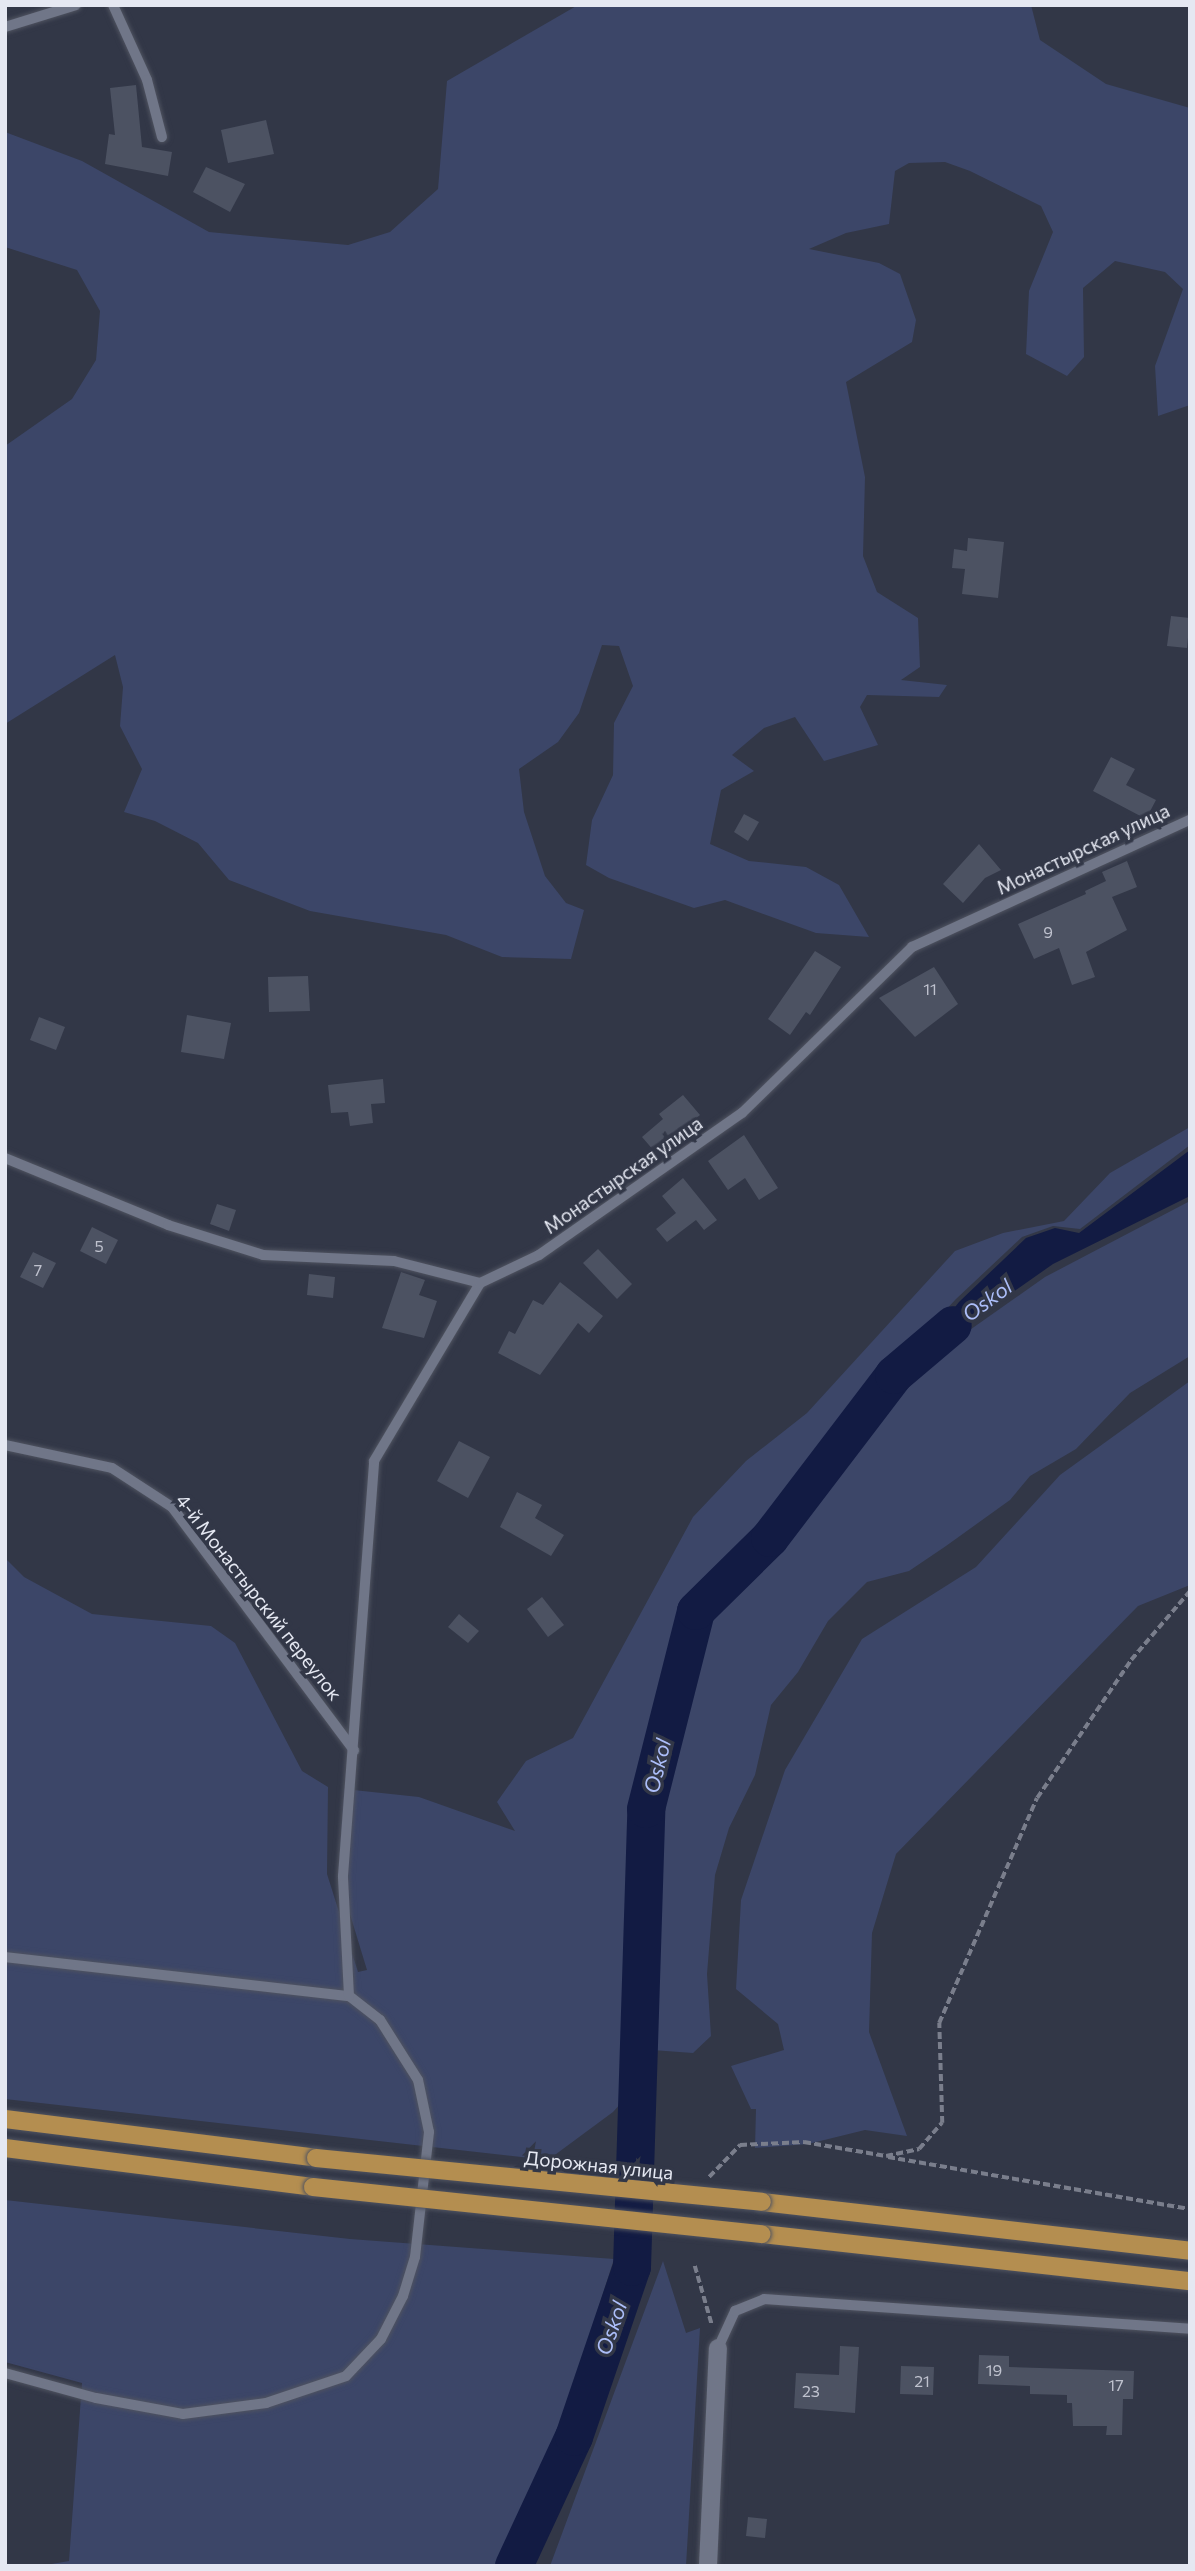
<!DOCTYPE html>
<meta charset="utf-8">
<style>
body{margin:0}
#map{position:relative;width:1195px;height:2571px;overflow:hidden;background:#323747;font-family:Commissioner,sans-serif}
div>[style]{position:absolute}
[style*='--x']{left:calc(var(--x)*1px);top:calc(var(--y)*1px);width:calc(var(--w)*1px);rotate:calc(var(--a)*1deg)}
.green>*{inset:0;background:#3c4668}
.water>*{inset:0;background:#121b43}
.river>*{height:38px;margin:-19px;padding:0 19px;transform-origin:19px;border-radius:19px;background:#121b43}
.building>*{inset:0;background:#4c5262}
.path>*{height:3.5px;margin-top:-1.75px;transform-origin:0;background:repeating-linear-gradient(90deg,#7a7e8c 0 7px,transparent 0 10.5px)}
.roads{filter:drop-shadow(0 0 2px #4f5360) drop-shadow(0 0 2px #4f5360)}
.lane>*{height:10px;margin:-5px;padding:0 5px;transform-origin:5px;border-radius:5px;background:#707688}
.street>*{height:18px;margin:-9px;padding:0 9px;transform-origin:9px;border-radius:9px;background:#707688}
.primary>*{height:18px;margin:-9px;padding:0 9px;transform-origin:9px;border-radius:9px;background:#b48e50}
.bridges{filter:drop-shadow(0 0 2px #4f5360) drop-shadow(0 0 2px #4f5360)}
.primary-bridge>*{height:18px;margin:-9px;padding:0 9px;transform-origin:9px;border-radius:9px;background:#b48e50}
span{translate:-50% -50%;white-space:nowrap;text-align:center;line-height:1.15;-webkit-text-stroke:7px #323747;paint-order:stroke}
.number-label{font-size:16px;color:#bfc2ce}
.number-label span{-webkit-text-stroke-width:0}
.street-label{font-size:19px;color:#e5e8f2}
.water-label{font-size:21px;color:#acbef9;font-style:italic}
.frame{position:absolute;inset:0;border:7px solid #e5e8f2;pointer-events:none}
</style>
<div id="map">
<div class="green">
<i style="clip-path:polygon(578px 5px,1031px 5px,1040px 40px,1106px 84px,1190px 108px,1190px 405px,1158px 416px,1155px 366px,1183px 289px,1165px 272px,1115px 261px,1083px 288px,1084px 357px,1067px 376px,1026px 354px,1029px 291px,1053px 232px,1041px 206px,970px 171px,945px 162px,909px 163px,895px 171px,889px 224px,846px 233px,809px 249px,879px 263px,900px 274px,916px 320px,912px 342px,846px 382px,865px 477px,863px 556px,877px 592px,918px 618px,920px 667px,901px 680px,947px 685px,939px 697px,867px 695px,860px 707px,878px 745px,824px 761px,795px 717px,764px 728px,732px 755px,754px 771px,721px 790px,710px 844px,749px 861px,806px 867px,839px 885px,869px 937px,816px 933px,725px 900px,694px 908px,609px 878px,586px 865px,592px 820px,613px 775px,614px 723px,633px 686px,619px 646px,602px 645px,579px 713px,558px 742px,519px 769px,524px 812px,545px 876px,566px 903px,584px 910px,571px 959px,502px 957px,446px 935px,310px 911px,229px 880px,198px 843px,155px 821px,124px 812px,142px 769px,120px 726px,123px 687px,115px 655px,5px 724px,5px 446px,72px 399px,96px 360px,100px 311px,77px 270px,5px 247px,5px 132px,82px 161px,209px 232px,348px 245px,390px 232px,438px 189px,447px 81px)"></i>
<i style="clip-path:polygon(1190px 1127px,1190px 1145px,1080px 1229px,1053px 1226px,1022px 1237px,956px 1299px,889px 1371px,763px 1532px,689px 1609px,640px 1808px,632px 2091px,613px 2112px,548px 2160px,5px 2099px,5px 1558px,24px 1577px,92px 1614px,211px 1626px,235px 1643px,302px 1771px,328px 1787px,327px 1874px,358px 1972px,367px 1970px,338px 1875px,344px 1789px,419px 1797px,515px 1831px,497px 1802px,526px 1761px,573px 1738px,693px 1517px,746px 1461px,807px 1413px,955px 1251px,1003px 1233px,1064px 1221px,1110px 1173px)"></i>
<i style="clip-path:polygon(1190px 1201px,1190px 1356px,1130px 1393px,1076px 1449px,1030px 1476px,1010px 1500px,946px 1546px,909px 1571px,867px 1582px,828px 1621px,798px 1672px,771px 1705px,755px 1775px,729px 1828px,715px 1875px,707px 1974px,711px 2036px,693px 2053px,652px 2050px,662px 1798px,708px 1617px,775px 1550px,889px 1399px,957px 1339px,1045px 1277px)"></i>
<i style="clip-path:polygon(1190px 1381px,1190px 1585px,1138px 1606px,896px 1854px,872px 1933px,869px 2032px,907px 2136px,865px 2130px,808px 2144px,755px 2148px,756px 2109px,751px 2109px,731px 2066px,784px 2050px,778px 2024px,736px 1989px,741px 1900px,785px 1770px,862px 1639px,976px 1567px,1060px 1475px)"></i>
<i style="clip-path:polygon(5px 2200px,350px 2239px,614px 2259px,549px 2462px,500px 2566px,40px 2566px,69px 2561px,82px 2383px,5px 2362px)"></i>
<i style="clip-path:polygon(663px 2261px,686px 2333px,700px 2328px,686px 2566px,550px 2566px)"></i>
</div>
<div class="water">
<i style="clip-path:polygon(1190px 1150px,1190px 1196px,1053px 1264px,909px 1365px,959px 1302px,1026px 1238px,1055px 1228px,1079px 1233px)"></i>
</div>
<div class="river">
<i style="--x:514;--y:2566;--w:142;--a:-65.1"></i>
<i style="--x:574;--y:2437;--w:180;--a:-71.2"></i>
<i style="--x:632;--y:2267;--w:458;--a:-88.2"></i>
<i style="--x:646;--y:1809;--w:204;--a:-75.8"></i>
<i style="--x:696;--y:1611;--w:104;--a:-44.6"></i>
<i style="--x:770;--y:1538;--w:205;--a:-52.7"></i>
<i style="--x:894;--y:1375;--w:77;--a:-40.3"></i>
</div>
<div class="building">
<i style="clip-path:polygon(136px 85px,142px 147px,172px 152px,168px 176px,105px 164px,109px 134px,115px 135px,110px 88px)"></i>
<i style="clip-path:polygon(266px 120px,274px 154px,228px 163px,221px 130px)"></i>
<i style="clip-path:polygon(206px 167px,245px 184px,230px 212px,193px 192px)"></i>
<i style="clip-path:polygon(968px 538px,1004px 542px,998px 598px,962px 594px,965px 569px,952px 568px,954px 549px,967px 551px)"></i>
<i style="clip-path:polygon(1171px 616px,1190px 618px,1187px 648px,1167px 646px)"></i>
<i style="clip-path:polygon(1111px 757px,1135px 769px,1126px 785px,1156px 800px,1146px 819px,1093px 791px)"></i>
<i style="clip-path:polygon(744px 814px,759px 822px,748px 841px,734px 832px)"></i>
<i style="clip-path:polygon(979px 844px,1001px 870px,985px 878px,963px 903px,943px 884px)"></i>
<i style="clip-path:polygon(1127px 861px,1137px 887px,1112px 897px,1127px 930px,1086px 952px,1095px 977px,1072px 985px,1059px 948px,1034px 959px,1018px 924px,1086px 894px,1085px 891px,1106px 881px,1102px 872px)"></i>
<i style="clip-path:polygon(815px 951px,841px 967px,810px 1015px,806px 1012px,790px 1035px,768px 1019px)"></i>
<i style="clip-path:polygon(934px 967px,958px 1004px,915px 1037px,879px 998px)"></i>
<i style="clip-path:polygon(308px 976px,310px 1011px,269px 1012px,268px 977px)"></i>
<i style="clip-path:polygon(187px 1015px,231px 1023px,224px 1059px,181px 1052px)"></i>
<i style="clip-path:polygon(39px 1017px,65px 1027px,56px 1050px,30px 1040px)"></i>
<i style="clip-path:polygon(383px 1079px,385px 1103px,371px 1104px,373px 1123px,350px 1126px,348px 1112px,331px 1113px,328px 1085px)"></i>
<i style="clip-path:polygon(683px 1095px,700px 1115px,655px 1152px,642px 1137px,663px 1119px,659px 1114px)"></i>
<i style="clip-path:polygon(744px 1135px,778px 1188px,759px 1200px,745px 1178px,728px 1190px,708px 1161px)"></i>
<i style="clip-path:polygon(683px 1178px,717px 1220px,704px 1230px,696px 1220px,667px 1242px,656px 1229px,676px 1213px,662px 1196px)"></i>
<i style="clip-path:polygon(217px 1204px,236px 1210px,229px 1231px,210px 1224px)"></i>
<i style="clip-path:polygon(92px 1227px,118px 1240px,106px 1264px,80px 1251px)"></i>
<i style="clip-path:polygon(598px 1249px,632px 1284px,617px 1299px,583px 1263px)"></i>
<i style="clip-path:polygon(33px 1252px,56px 1263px,43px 1288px,20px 1277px)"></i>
<i style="clip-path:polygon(401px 1272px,425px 1280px,419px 1295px,437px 1301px,424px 1338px,382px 1328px)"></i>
<i style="clip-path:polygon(309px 1274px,335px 1277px,333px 1298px,307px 1295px)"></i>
<i style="clip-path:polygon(560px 1282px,603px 1316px,589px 1333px,578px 1323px,540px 1375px,498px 1353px,509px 1331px,515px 1334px,533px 1300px,543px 1305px)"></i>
<i style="clip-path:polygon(459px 1441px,490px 1457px,468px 1498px,437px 1481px)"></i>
<i style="clip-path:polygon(517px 1492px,542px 1505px,535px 1518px,564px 1535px,551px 1556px,500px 1527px)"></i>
<i style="clip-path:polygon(542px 1597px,564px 1625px,548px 1637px,527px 1609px)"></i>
<i style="clip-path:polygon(459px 1614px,479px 1631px,468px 1643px,448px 1627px)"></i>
<i style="clip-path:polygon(840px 2346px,859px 2347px,855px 2413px,794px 2408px,796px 2373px,839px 2375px)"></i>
<i style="clip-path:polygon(979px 2355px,1009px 2356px,1009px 2367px,1134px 2371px,1133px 2399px,1123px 2399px,1122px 2435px,1106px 2435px,1107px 2426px,1073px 2426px,1072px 2403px,1067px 2403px,1067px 2395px,1030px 2394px,1030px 2386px,978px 2384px)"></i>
<i style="clip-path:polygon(901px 2366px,934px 2367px,933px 2395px,900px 2394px)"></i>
<i style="clip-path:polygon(748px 2517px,767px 2519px,765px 2538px,746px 2536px)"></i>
</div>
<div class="path">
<i style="--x:888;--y:2157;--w:306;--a:9.8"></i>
<i style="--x:709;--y:2177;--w:45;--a:-45.9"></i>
<i style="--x:740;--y:2145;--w:64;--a:-2.7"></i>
<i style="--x:804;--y:2142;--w:83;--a:9.7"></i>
<i style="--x:886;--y:2156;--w:34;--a:-12"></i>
<i style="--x:919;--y:2149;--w:35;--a:-49"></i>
<i style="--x:942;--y:2123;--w:100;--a:-91.7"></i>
<i style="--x:939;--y:2023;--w:245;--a:-66.5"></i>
<i style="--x:1037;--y:1798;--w:167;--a:-55.7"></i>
<i style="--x:1131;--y:1660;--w:91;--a:-49.5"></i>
<i style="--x:695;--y:2266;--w:61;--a:73.9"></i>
</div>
<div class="roads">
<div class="lane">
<i style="--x:113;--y:5;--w:82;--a:65.6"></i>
<i style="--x:147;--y:80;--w:59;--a:75.3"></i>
<i style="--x:5;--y:27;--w:74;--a:-17.2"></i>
<i style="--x:5;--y:1158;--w:176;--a:22.3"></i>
<i style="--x:168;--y:1225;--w:100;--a:17.5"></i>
<i style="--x:263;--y:1255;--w:131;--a:2.6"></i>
<i style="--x:394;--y:1261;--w:89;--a:14.3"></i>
<i style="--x:5;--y:1445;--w:109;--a:12.1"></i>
<i style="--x:112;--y:1468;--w:72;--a:33"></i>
<i style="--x:172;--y:1507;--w:304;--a:53.2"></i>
<i style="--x:5;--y:1957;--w:346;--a:6.5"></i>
<i style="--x:718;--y:2348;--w:41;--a:-65.3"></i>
<i style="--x:735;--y:2311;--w:31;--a:-22"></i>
<i style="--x:764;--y:2299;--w:427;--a:4"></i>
<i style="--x:5;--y:2373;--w:94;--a:15.4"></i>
<i style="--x:96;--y:2398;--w:88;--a:10.4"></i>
<i style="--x:183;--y:2414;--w:84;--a:-7.5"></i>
<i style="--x:266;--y:2403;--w:84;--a:-18.6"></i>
<i style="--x:346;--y:2376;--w:51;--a:-46.6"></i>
<i style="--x:381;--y:2339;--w:48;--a:-62.9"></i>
<i style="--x:403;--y:2296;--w:41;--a:-72.9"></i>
<i style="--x:415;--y:2257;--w:126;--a:-83.6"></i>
<i style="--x:429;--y:2132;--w:53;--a:-101.9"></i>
<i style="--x:418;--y:2080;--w:71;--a:-122.3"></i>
<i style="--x:380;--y:2020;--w:39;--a:-142"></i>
<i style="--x:349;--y:1996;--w:120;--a:-92.9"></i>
<i style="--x:343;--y:1876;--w:416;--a:-85.7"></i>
<i style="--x:374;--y:1461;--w:207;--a:-59.2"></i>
<i style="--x:480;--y:1283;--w:65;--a:-25.4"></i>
<i style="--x:539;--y:1255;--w:248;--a:-35"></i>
<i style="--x:742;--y:1113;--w:238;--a:-44.3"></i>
<i style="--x:912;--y:947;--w:306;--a:-24.6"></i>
</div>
<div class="street">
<i style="--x:708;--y:2566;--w:218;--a:-87.4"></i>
</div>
<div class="primary">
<i style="--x:5;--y:2119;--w:313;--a:7.1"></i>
<i style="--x:5;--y:2148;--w:310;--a:7.2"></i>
<i style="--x:762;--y:2202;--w:431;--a:6.5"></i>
<i style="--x:762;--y:2234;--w:431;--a:6.3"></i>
</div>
</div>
<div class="bridges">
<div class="primary-bridge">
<i style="--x:316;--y:2158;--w:448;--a:5.6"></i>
<i style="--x:313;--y:2187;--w:451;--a:6"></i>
</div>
</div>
<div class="number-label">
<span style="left:1048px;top:932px">9</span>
<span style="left:930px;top:989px">11</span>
<span style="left:99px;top:1246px">5</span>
<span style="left:38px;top:1270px">7</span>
<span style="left:994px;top:2370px">19</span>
<span style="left:922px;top:2381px">21</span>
<span style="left:1116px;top:2385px">17</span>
<span style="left:811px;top:2391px">23</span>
</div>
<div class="street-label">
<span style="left:1083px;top:849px;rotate:-25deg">Монастырская улица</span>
<span style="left:623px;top:1175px;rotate:-35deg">Монастырская улица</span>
<span style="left:259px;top:1597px;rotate:52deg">4-й Монастырский переулок</span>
<span style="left:599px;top:2165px;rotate:6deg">Дорожная улица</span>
</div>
<div class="water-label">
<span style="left:987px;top:1300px;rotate:-36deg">Oskol</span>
<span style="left:657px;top:1766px;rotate:-76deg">Oskol</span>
<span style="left:611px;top:2328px;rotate:-71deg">Oskol</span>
</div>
<div class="frame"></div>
</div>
